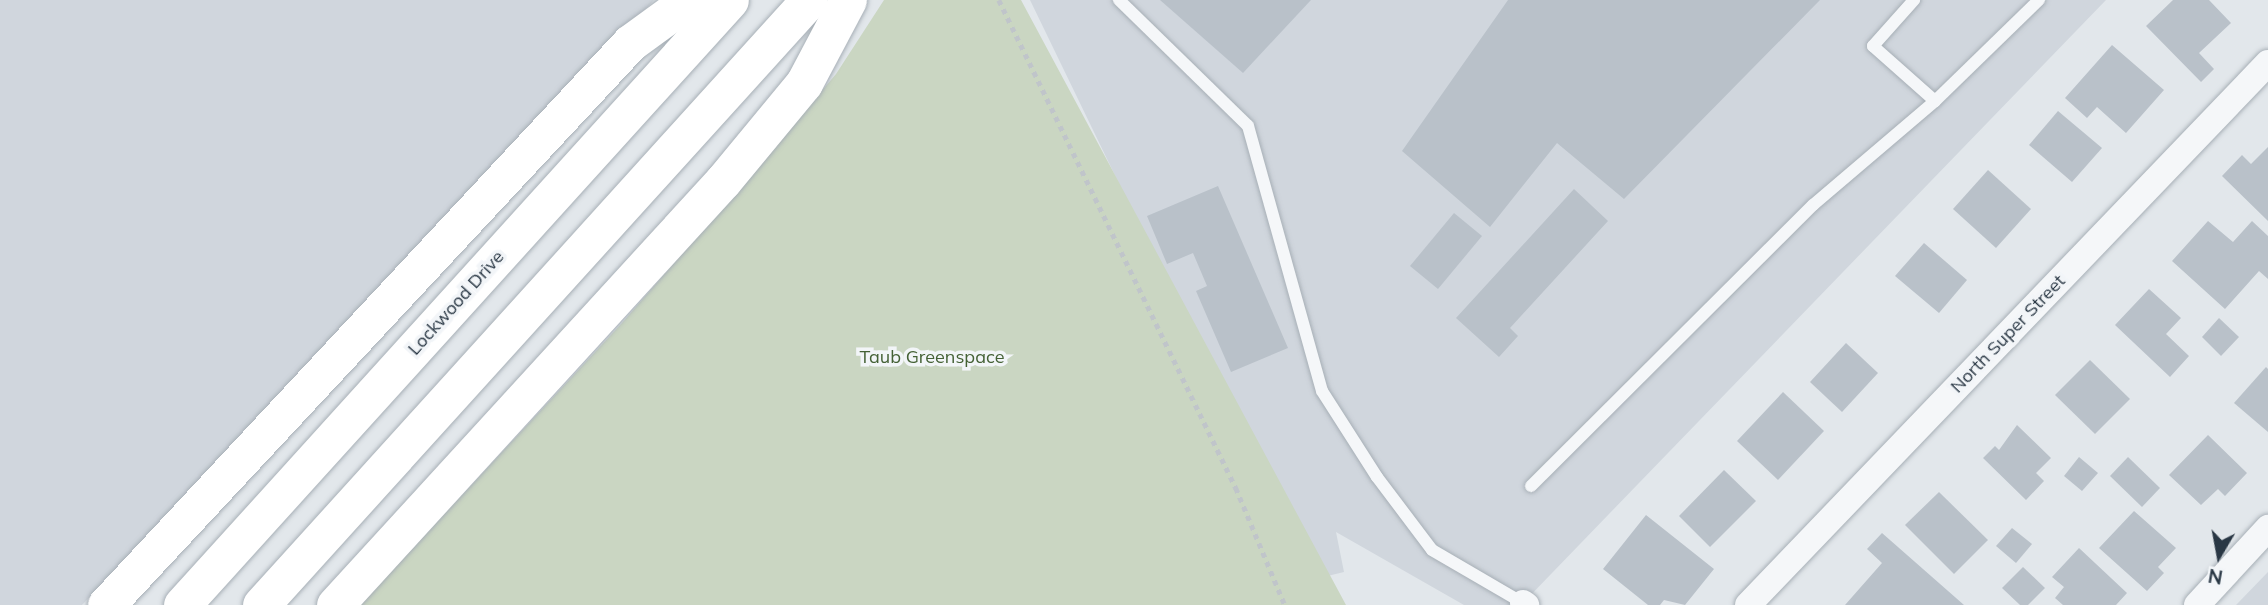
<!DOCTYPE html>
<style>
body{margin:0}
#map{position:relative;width:2268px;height:605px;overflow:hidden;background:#e2e7eb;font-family:Mulish,sans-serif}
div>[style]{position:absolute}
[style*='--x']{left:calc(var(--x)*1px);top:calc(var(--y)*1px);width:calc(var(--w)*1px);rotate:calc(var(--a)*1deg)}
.built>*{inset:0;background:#d0d6dd}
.green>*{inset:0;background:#cad6c2}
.building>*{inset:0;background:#b9c1c9}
.path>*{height:4.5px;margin-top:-2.25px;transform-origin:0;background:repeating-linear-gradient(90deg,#c0c5ca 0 5px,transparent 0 10px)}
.roads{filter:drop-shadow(0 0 2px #a7afb6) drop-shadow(0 0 2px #a7afb6)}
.lane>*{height:12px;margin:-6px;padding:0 6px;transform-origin:6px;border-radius:6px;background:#f5f7f9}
.street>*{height:26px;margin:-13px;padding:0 13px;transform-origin:13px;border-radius:13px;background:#f5f7f9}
.secondary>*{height:37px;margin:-18.5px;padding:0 18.5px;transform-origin:18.5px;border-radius:18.5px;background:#fff}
span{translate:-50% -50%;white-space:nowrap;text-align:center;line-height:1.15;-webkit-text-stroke:7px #f2f5f8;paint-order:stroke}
.street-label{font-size:18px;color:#293744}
.park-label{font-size:18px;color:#446135}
.north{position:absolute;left:2184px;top:521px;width:70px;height:70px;-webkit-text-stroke:5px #f2f5f8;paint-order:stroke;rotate:190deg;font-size:19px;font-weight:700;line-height:28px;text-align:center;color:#293744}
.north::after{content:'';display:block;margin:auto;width:24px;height:32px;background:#293744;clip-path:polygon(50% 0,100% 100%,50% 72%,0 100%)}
</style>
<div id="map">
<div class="built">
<i style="clip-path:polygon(0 0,654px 0,82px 605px,0 605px)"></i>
<i style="clip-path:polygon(1030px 0,2106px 0,1521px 605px,1464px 605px,1336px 532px,1344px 572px,1311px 580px)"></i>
<i style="clip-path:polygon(2268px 572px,2268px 605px,2236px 605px)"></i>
</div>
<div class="green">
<i style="clip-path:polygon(884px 0,1021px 0,1346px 605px,360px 605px,622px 323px,755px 170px,836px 74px)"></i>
</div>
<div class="building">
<i style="clip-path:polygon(1160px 0,1311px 0,1243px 73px)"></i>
<i style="clip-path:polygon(1508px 0,1820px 0,1624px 199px,1557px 143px,1490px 227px,1402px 151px)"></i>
<i style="clip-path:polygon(2173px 0,2209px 0,2231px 23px,2199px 53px,2214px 69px,2201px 82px,2146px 26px)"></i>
<i style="clip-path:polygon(2112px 45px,2164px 90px,2126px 133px,2097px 107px,2087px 118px,2065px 98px)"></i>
<i style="clip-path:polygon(2058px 111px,2102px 148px,2072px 182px,2029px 145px)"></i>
<i style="clip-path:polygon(2268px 147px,2268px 221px,2222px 176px,2242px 155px,2251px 164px)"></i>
<i style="clip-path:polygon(1988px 170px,2031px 209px,1996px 248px,1953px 209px)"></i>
<i style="clip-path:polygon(1218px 186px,1288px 348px,1231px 372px,1196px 291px,1207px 286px,1193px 253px,1167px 264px,1147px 216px)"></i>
<i style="clip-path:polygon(1574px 189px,1608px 221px,1510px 328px,1518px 336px,1499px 357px,1456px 318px)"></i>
<i style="clip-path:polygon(1454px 213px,1482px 236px,1438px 289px,1410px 266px)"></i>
<i style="clip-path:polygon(2208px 221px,2233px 242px,2252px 221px,2268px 236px,2268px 279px,2259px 271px,2225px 309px,2172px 261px)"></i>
<i style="clip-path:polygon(1924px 243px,1967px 280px,1939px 313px,1895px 276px)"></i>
<i style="clip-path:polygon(2149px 289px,2181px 318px,2166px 334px,2189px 356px,2170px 377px,2115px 325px)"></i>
<i style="clip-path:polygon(2219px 318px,2239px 337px,2221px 356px,2202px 337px)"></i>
<i style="clip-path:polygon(1846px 343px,1878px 373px,1842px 412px,1810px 382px)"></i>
<i style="clip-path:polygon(2090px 360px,2130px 399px,2095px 434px,2055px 395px)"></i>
<i style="clip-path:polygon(2266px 367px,2268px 369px,2268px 432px,2234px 403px)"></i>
<i style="clip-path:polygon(1783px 392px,1824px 431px,1778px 480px,1737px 441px)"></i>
<i style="clip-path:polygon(2017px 425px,2051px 458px,2036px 473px,2044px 481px,2026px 500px,1983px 458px,1995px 446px,1999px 450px)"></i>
<i style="clip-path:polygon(2208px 435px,2247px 473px,2225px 496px,2218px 489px,2201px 505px,2169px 475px)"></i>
<i style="clip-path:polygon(2079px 457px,2098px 473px,2082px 491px,2064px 476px)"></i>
<i style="clip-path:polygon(2128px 457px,2160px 488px,2142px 507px,2110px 476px)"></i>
<i style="clip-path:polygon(1724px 470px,1756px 501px,1710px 547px,1679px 516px)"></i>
<i style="clip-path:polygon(1939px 492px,1988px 540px,1954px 574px,1905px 525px)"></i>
<i style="clip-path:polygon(2134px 511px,2176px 548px,2158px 567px,2164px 573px,2147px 591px,2099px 548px)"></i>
<i style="clip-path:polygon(1646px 515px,1714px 569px,1685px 605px,1664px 600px,1660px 605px,1648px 605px,1603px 569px)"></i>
<i style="clip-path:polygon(2012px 528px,2032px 544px,2016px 563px,1996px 546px)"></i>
<i style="clip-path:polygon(1882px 533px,1964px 605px,1845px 605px,1882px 563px,1867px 549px)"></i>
<i style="clip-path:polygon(2079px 548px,2127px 593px,2116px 605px,2063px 605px,2055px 598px,2064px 587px,2052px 577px)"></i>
<i style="clip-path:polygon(2023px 567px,2045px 588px,2028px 605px,2020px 605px,2002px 588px)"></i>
</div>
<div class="path">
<i style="--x:999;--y:0;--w:543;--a:64.1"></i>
<i style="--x:1236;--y:488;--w:127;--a:67.3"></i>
</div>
<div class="roads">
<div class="lane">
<i style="--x:1119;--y:0;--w:180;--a:44.3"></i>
<i style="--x:1248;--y:126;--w:275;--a:74.4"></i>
<i style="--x:1322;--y:391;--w:102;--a:57.4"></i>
<i style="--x:1377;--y:477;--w:91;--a:53"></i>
<i style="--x:1432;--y:550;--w:105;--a:30.2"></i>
<i style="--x:1935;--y:101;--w:145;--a:-44.2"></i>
<i style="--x:1531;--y:486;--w:398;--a:-44.9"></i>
<i style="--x:1813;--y:205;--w:160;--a:-40.4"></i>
<i style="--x:1935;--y:101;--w:83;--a:-138.4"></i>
<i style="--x:1873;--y:46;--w:62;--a:-48.3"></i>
</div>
<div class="street">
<i style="--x:1523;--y:603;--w:4;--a:34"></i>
<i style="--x:1748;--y:605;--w:751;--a:-46.19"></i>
<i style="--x:2197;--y:605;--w:105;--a:-47.3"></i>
</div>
<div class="secondary">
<i style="--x:106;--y:605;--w:768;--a:-47"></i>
<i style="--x:630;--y:43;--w:73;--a:-36.1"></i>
<i style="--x:182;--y:605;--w:816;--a:-47.83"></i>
<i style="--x:261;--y:605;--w:816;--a:-47.83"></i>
<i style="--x:335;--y:605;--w:575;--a:-47.54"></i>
<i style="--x:723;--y:181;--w:127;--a:-50.4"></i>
<i style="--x:804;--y:83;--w:94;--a:-62.1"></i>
</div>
</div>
<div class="street-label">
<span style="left:456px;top:303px;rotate:-48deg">Lockwood Drive</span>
<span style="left:2008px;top:334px;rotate:-46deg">North Super Street</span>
</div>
<div class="park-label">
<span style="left:932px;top:357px">Taub Greenspace</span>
</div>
<div class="north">N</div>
</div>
